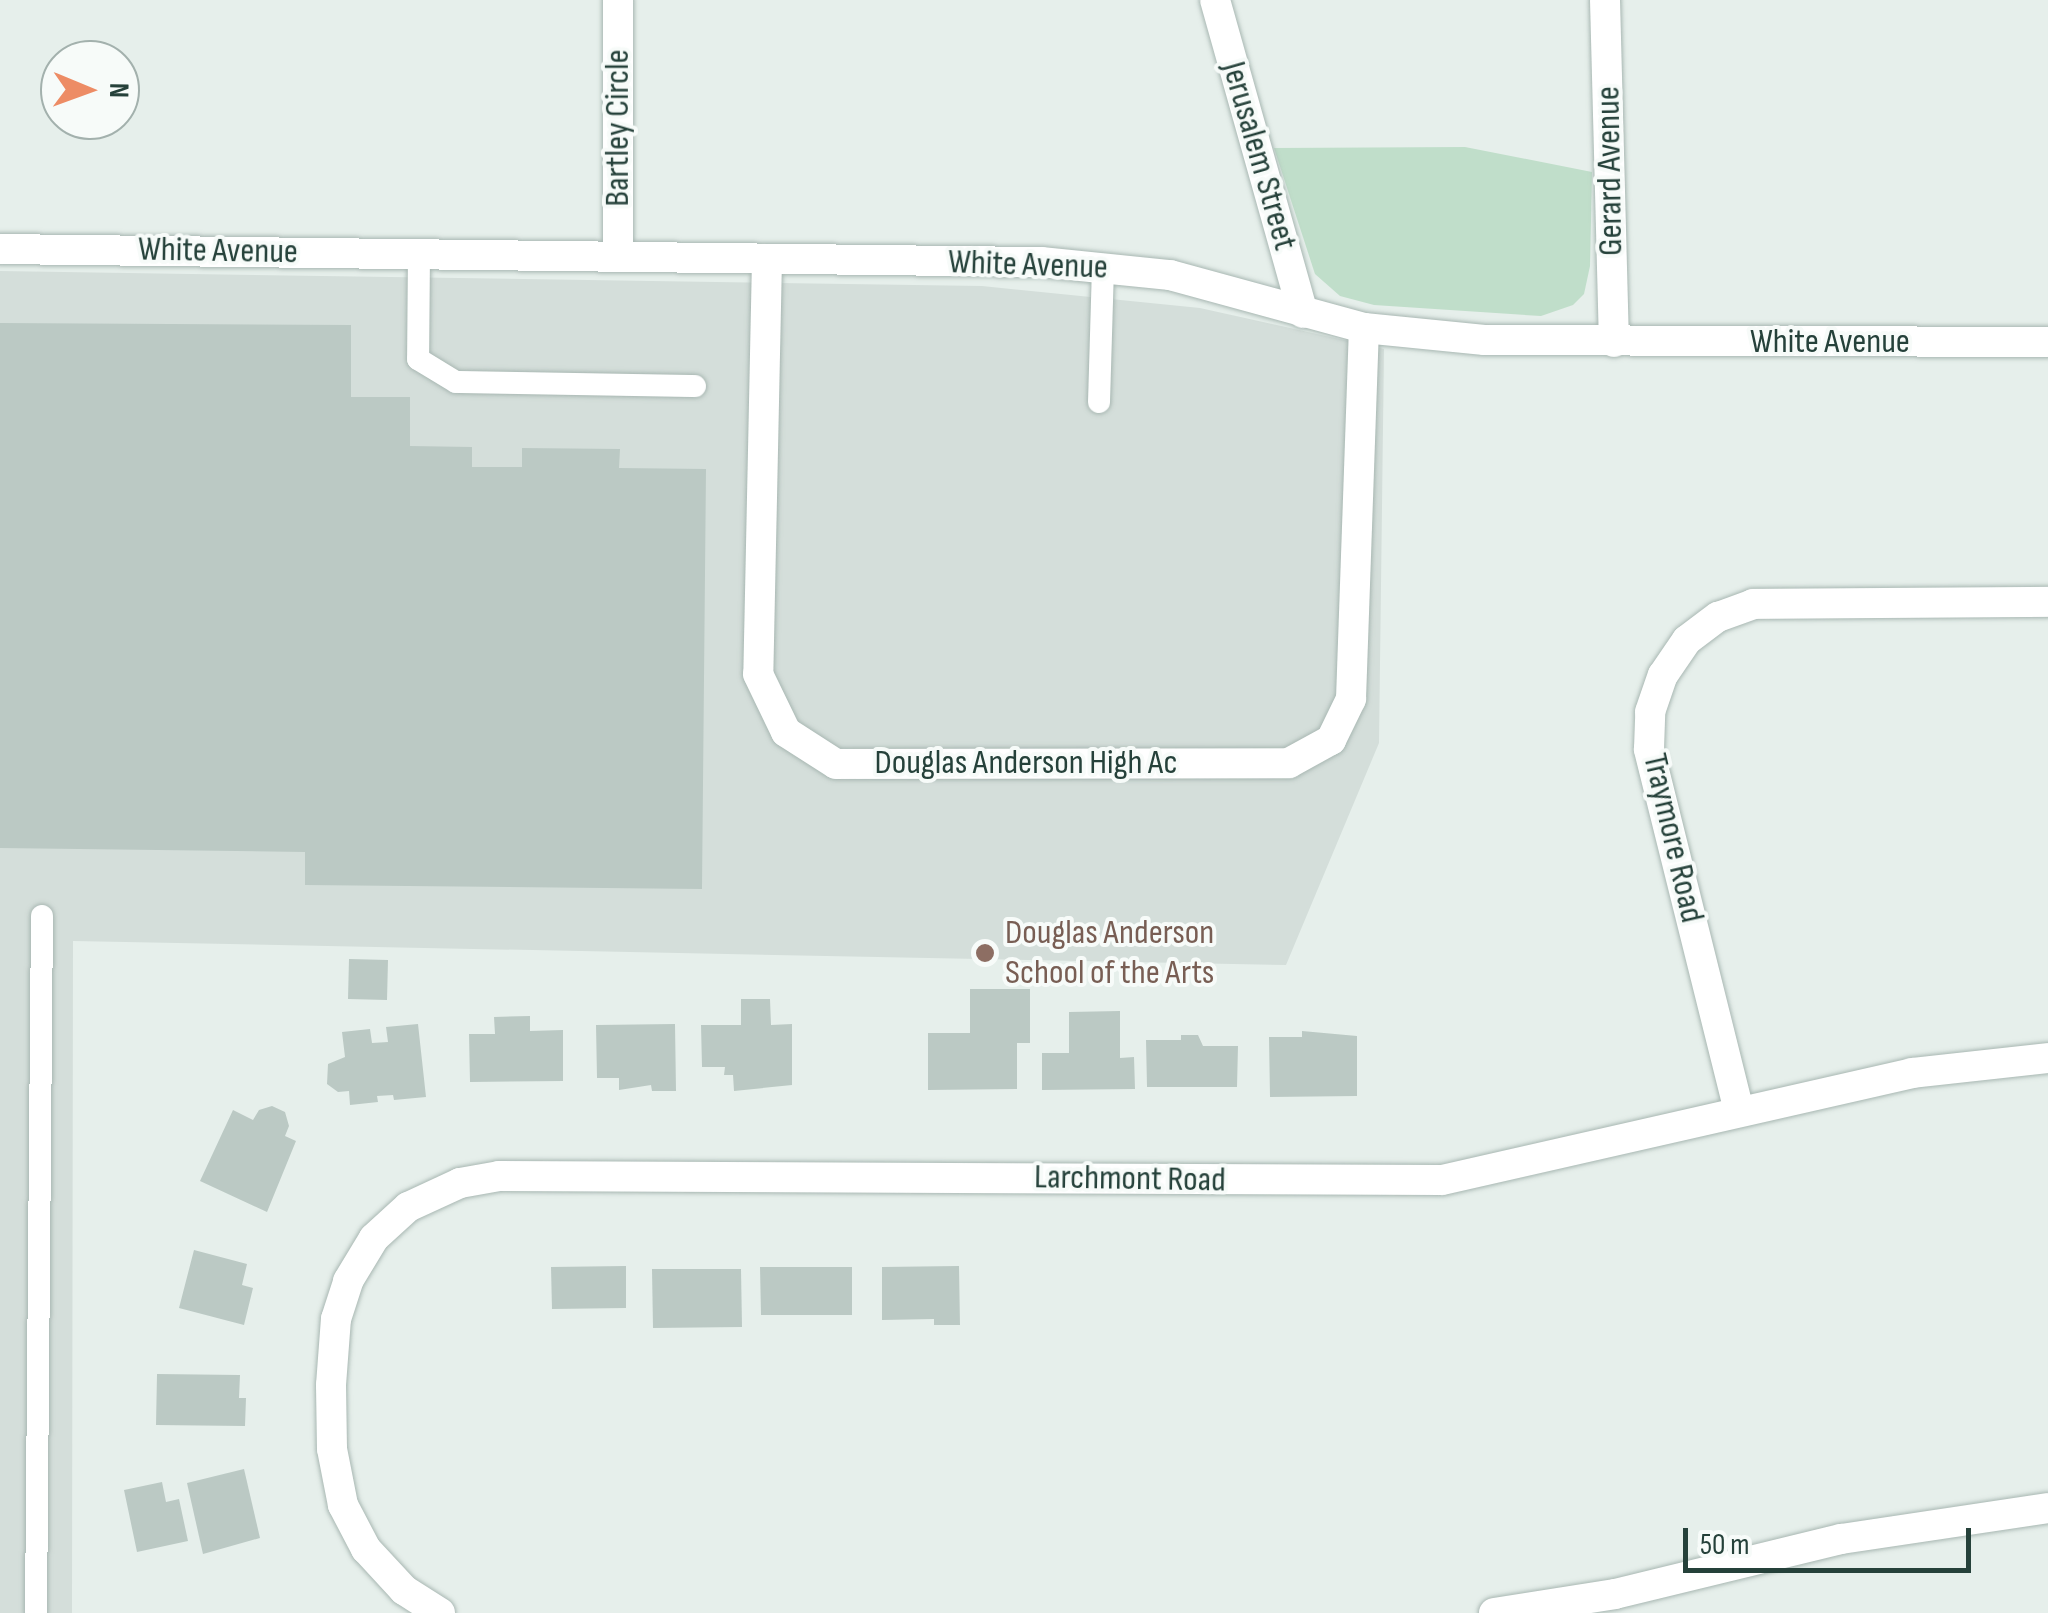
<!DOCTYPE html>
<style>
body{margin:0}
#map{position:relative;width:2048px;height:1613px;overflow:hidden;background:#e6efeb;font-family:"Sofia Sans Condensed",sans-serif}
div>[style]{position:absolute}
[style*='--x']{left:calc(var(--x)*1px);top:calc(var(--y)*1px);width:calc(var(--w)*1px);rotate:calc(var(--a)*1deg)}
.built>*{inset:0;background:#d4deda}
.green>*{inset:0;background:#c0deca}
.building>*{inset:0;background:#bbc9c4}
.roads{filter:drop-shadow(0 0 2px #a8b7b2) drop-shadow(0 0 2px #a8b7b2)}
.lane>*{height:22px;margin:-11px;padding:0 11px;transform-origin:11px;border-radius:11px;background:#fff}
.street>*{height:30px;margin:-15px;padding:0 15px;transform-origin:15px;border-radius:15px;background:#fff}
.dots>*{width:28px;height:28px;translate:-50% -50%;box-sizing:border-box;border:5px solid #f7fbf9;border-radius:50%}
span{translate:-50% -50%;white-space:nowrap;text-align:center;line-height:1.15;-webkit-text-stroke:8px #f7fbf9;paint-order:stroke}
.street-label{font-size:35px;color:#25413a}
.education-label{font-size:35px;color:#785e54}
.left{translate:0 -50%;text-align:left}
.north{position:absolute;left:40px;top:40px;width:100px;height:100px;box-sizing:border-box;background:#f7fbf9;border:2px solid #a3b1ad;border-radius:50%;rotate:91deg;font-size:28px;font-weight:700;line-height:40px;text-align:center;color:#25413a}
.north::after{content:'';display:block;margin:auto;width:35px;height:45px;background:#ed8c65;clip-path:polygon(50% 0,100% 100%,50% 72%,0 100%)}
.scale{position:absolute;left:1683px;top:1528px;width:288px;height:45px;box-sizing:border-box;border:5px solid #25413a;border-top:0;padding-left:12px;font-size:30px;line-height:35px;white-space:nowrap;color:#25413a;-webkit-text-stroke:8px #f7fbf9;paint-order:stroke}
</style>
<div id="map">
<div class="built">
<i style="clip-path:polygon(0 271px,982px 286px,1200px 308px,1384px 349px,1379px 743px,1286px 965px,73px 941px,72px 1613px,0 1613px)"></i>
</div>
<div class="green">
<i style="clip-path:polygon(1465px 147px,1592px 172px,1590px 266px,1584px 294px,1573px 305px,1541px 316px,1374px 305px,1340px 296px,1315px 274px,1274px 148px)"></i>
</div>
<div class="building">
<i style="clip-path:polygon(0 323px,351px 325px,351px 397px,410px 397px,410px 446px,472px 447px,472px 467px,522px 467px,522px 448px,620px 449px,619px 468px,706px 469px,702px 889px,305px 885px,305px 852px,0 848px)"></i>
<i style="clip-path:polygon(349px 959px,388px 960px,387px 1000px,348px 999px)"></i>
<i style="clip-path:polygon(970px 989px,1030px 989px,1030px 1043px,1017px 1043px,1017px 1089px,928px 1090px,928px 1033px,970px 1033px)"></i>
<i style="clip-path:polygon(741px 999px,770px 999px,771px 1025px,792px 1024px,792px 1085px,734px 1091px,733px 1075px,724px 1075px,725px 1067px,702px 1067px,701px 1025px,741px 1025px)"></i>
<i style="clip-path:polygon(1120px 1011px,1120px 1058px,1134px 1057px,1135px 1089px,1042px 1090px,1042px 1053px,1069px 1053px,1069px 1012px)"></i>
<i style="clip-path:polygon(530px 1016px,530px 1031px,563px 1030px,563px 1081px,470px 1082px,469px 1034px,495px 1034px,494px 1017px)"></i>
<i style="clip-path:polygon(418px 1024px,426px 1097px,394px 1100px,393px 1095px,377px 1096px,378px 1102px,350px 1105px,349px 1091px,338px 1092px,327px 1084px,328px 1064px,345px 1057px,342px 1032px,370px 1029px,372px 1043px,388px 1042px,386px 1027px)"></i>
<i style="clip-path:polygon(675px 1024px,676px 1091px,652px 1091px,651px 1085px,619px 1090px,619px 1078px,597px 1078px,596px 1025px)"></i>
<i style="clip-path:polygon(1302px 1031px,1357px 1036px,1357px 1096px,1270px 1097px,1269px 1037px,1302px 1037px)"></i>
<i style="clip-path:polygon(1181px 1035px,1198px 1035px,1203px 1046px,1238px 1046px,1237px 1087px,1147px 1087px,1146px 1040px,1181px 1040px)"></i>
<i style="clip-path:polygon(272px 1106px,285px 1112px,289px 1126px,285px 1136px,296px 1141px,267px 1212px,200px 1181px,233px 1110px,253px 1120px,259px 1110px)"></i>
<i style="clip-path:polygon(194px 1250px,247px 1264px,242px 1285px,253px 1288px,244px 1325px,179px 1308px)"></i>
<i style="clip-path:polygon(626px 1266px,626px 1308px,552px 1309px,551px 1267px)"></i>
<i style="clip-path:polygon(959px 1266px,960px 1325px,934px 1325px,934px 1319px,882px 1320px,882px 1267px)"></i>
<i style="clip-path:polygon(760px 1267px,852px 1267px,852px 1315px,761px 1315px)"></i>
<i style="clip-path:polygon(652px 1269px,741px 1269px,742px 1327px,653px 1328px)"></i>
<i style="clip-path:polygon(157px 1374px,240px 1375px,239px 1398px,246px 1398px,245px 1426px,156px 1425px)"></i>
<i style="clip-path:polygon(244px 1469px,260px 1538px,203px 1554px,187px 1483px)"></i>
<i style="clip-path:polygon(162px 1482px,166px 1502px,179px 1499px,188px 1541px,137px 1552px,124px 1490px)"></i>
</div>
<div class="roads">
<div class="lane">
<i style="--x:419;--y:253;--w:106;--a:90.5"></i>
<i style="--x:418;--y:359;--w:44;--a:31.2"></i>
<i style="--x:456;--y:382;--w:239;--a:1"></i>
<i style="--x:1099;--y:402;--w:136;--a:-88.3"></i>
<i style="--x:36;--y:1613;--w:697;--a:-89.51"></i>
</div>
<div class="street">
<i style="--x:1215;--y:0;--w:325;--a:74.3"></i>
<i style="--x:1605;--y:0;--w:342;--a:88.5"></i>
<i style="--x:0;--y:249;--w:1041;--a:0.72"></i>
<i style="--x:1041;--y:262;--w:130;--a:5.8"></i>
<i style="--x:1170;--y:275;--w:201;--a:15.3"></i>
<i style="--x:1364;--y:328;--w:121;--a:5.7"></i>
<i style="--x:1484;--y:340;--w:564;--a:0.2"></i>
<i style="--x:618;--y:255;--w:255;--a:-90"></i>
<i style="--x:767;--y:259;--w:415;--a:91.2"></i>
<i style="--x:758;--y:674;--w:64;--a:64.2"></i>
<i style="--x:786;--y:732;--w:59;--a:32.6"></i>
<i style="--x:836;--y:764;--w:453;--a:-0.1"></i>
<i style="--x:1289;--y:763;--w:48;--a:-28.7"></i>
<i style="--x:1331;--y:740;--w:46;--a:-64"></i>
<i style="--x:1351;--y:699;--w:371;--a:-88"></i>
<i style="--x:1739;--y:1111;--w:373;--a:-104"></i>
<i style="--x:1649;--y:749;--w:37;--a:-88"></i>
<i style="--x:1650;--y:712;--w:39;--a:-71"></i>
<i style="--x:1663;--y:675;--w:42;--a:-55.6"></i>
<i style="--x:1687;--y:640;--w:39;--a:-37"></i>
<i style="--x:1718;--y:617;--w:37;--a:-20"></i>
<i style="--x:1753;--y:604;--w:295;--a:-0.4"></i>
<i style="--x:440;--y:1613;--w:43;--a:-147.4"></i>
<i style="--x:404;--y:1590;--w:56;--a:-132.8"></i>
<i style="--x:366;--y:1549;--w:50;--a:-117.6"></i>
<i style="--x:343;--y:1505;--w:57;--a:-101.1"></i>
<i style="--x:332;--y:1449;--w:64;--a:-90.9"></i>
<i style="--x:331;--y:1385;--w:66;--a:-85.7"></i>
<i style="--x:336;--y:1319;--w:40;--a:-72"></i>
<i style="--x:348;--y:1281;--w:50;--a:-58.8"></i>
<i style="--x:374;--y:1238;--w:46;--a:-42.4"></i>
<i style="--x:408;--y:1207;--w:57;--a:-24.8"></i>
<i style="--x:460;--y:1183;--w:40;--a:-10"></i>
<i style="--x:499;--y:1176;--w:943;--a:0.24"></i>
<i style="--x:1442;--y:1180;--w:482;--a:-12.8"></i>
<i style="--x:1912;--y:1073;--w:137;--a:-6.3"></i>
<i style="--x:1494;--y:1613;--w:122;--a:-8.9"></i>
<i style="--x:1615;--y:1594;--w:233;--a:-13.7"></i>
<i style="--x:1841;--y:1539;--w:209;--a:-8.5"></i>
</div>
</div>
<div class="dots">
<i style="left:985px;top:953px;background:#8d6e63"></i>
</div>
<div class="street-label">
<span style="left:618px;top:128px;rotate:-90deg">Bartley Circle</span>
<span style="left:1259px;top:156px;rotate:74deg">Jerusalem Street</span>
<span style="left:1610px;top:171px;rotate:-91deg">Gerard Avenue</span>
<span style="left:218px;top:251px;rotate:1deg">White Avenue</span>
<span style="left:1028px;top:265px;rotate:2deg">White Avenue</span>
<span style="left:1830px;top:342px">White Avenue</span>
<span style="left:1026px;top:763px">Douglas Anderson High Ac</span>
<span style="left:1673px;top:838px;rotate:77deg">Traymore Road</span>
<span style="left:1130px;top:1179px;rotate:1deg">Larchmont Road</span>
</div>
<div class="education-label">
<span class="left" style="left:1005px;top:953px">Douglas Anderson<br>School of the Arts</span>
</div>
<div class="north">N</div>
<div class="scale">50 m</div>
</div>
